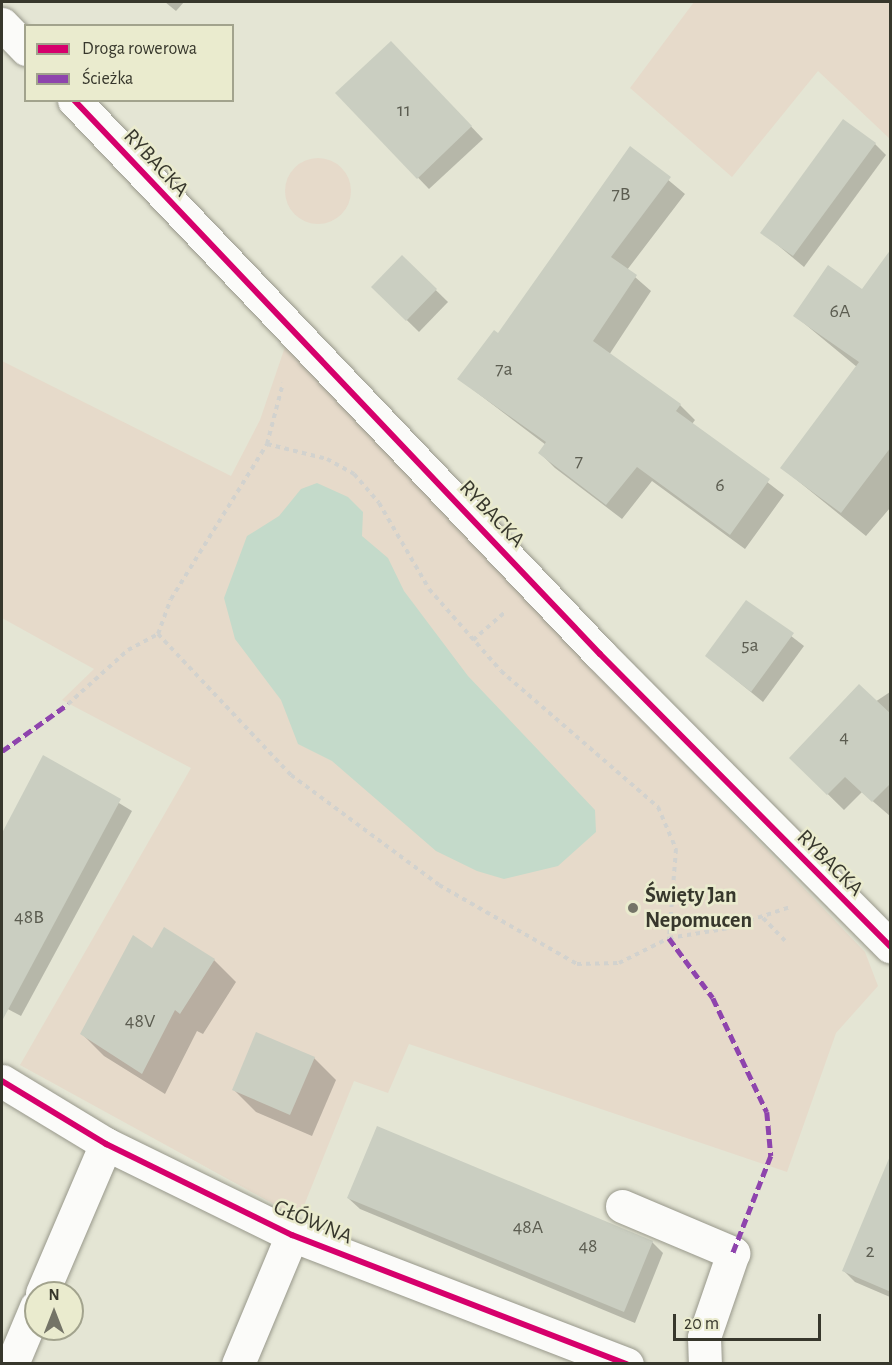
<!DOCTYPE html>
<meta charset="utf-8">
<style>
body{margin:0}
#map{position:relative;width:892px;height:1365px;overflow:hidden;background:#e4e5d4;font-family:"Alegreya Sans",sans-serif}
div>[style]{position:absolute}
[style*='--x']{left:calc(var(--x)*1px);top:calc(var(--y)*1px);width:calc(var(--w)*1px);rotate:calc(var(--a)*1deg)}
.green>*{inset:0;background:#e6daca}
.round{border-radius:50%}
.water>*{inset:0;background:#c4daca}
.shadow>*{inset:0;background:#0003}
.building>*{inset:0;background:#cacec1}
.path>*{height:4px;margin-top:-2px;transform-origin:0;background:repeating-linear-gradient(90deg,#d2d2ce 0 4.5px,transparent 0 9px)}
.roads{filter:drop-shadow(0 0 2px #98988b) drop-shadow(0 0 2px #98988b)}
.minor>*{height:33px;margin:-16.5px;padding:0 16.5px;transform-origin:16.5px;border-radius:16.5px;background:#fbfbf9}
.quiet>*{height:4.5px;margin-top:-2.25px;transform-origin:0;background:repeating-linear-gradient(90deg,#8e44ad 0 9px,transparent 0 13.5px)}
.cycleway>*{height:6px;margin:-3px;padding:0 3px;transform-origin:3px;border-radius:3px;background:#d6006c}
.dots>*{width:16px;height:16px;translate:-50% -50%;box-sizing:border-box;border:3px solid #eaebce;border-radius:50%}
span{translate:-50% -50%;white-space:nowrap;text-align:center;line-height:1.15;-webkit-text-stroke:5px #eaebce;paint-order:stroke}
.number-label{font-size:20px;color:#5c5d51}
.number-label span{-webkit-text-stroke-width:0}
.street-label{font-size:22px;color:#37372c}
.poi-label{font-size:22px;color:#37372c;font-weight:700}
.left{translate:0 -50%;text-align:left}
.frame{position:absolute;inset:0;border:3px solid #37372c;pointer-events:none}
.legend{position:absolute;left:24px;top:24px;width:210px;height:78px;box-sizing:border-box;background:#eaebce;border:2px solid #a2a38d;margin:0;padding:8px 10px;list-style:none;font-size:18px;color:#37372c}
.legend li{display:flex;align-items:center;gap:12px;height:30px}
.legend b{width:30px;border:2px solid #a2a38d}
.north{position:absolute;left:24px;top:1281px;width:60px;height:60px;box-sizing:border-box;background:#eaebce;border:2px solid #a2a38d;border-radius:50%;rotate:0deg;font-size:16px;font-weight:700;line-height:24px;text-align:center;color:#37372c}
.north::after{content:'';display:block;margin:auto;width:21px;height:27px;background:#747467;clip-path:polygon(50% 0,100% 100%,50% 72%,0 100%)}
.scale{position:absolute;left:673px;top:1314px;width:148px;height:27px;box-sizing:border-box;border:3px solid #37372c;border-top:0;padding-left:8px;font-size:18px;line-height:21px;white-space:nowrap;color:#37372c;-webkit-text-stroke:4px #eaebce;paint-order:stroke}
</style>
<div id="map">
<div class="green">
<i style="clip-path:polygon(694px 2px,890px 2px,890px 139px,818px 71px,732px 177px,630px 88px)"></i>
<i class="round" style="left:285px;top:158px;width:66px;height:66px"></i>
<i style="clip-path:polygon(285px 347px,865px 952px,878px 986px,836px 1033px,787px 1172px,409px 1044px,388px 1093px,354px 1081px,299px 1218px,20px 1065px,191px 768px,62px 700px,94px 669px,2px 618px,2px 361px,231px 476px,260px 420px)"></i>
</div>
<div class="water">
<i style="clip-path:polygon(317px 483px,348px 497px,363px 512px,362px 536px,388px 558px,404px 591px,468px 676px,595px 810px,596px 832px,558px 866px,504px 879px,477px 871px,436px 851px,332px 761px,298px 744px,281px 700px,235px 639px,224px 598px,247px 536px,279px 516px,301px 489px)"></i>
</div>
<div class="shadow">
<i style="clip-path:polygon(165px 2px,184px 2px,176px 11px)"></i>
<i style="clip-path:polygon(402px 54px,483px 139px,429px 189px,337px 94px)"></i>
<i style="clip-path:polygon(875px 144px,886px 155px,804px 267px,762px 232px)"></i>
<i style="clip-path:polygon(630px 148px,685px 194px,627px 270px,651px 291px,609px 355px,680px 405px,695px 420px,692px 424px,784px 495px,745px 549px,652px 481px,622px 519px,555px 468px,540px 453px,546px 445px,459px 379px,498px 335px)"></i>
<i style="clip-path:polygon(402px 257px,448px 302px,419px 332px,373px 287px)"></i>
<i style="clip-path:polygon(890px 284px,890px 508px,866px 536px,782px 468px,857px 367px,794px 315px)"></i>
<i style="clip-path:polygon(747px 602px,804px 646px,763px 702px,707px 656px)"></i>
<i style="clip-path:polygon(890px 692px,890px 816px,862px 792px,844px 810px,791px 758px)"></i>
<i style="clip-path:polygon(44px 757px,132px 811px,21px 1016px,2px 1006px,2px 836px)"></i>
<i style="clip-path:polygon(214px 960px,236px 982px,203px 1034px,197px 1031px,165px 1094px,104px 1056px,82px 1034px)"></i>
<i style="clip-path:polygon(314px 1058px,336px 1080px,312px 1136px,256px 1112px,234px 1090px)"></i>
<i style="clip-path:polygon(348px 1198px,652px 1242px,663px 1253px,635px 1323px,360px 1209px)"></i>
<i style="clip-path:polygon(890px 1211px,890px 1297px,855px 1282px,844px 1271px)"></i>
</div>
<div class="building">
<i style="clip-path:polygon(391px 41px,472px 126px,417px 179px,335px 93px)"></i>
<i style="clip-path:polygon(843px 119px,876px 143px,793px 256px,760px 233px)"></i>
<i style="clip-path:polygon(630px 146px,671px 177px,611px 257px,637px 275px,593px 341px,681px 404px,676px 411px,770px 479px,730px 535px,637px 467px,606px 505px,538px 453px,546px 442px,457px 379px,494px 330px,498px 333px)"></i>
<i style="clip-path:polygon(891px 249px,891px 447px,841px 513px,780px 468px,859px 362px,793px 316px,828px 265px,862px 289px)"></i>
<i style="clip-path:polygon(402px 255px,437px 289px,406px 321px,371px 287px)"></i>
<i style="clip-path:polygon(746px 600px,794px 633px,751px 692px,705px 656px)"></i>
<i style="clip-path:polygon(859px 684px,891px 714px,891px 783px,872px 802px,845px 777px,827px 795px,789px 758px)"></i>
<i style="clip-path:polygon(43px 755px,121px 799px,2px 1021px,2px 833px)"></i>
<i style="clip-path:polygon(164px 927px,215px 959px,180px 1014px,175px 1010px,142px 1074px,80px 1034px,133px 935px,152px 948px)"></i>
<i style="clip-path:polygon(256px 1032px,315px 1057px,290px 1115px,232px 1090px)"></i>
<i style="clip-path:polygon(377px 1126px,653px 1241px,624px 1312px,347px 1198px)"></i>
<i style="clip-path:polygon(890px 1156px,891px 1156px,891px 1292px,842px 1271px)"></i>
</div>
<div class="path">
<i style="--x:267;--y:444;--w:62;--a:14"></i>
<i style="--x:327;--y:459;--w:31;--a:29"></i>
<i style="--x:354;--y:474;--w:38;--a:49"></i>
<i style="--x:379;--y:503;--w:99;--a:59.8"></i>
<i style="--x:429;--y:589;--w:109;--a:48.7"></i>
<i style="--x:501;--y:671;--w:208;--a:40.9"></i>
<i style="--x:658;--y:807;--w:46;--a:66.8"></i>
<i style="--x:676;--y:849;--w:89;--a:94.5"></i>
<i style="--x:669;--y:938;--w:56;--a:-9.3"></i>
<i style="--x:724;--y:929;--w:70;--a:-18.4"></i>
<i style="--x:158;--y:634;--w:194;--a:46.7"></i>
<i style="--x:291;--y:775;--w:184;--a:36.6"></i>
<i style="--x:439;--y:885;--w:159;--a:29.8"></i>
<i style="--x:577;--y:964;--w:42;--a:-1.4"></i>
<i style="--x:619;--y:963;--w:56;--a:-26.6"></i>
<i style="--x:473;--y:640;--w:41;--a:-41.1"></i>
<i style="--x:68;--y:704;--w:81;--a:-42"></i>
<i style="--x:128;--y:650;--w:34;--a:-28"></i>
<i style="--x:158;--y:634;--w:37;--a:-70"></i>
<i style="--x:171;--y:599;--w:182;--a:-58.2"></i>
<i style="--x:267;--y:444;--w:63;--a:-75.3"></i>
<i style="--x:763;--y:918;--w:35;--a:46"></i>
</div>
<div class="roads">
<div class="minor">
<i style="--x:2;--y:24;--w:35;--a:46"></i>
<i style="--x:74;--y:100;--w:764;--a:46.49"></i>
<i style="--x:600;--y:654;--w:412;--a:45.2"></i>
<i style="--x:2;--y:1081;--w:122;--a:31.2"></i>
<i style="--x:106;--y:1144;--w:207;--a:26.1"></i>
<i style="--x:292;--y:1235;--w:359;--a:21.1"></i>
<i style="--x:622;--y:1206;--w:121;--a:22.9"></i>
<i style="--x:733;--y:1253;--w:89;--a:109"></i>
<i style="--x:704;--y:1337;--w:27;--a:88"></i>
<i style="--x:42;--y:1293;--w:162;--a:-66.8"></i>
<i style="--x:12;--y:1364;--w:62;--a:-67.2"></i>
<i style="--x:238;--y:1364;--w:140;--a:-67.3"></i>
</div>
</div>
<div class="quiet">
<i style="--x:2;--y:751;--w:81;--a:-35.5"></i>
<i style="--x:669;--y:938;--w:74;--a:53.7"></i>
<i style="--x:713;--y:998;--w:126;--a:64.7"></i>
<i style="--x:767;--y:1112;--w:44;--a:84.8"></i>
<i style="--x:771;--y:1156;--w:104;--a:111.4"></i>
</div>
<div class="cycleway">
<i style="--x:74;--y:100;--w:764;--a:46.49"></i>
<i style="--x:600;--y:654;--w:412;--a:45.2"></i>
<i style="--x:2;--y:1081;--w:122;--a:31.2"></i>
<i style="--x:106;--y:1144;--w:207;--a:26.1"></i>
<i style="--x:292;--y:1235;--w:359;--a:21.1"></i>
</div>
<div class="dots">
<i style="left:633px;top:908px;background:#747467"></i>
</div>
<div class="number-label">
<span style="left:404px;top:110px">11</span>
<span style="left:621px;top:194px">7B</span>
<span style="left:840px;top:311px">6A</span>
<span style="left:504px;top:369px">7a</span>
<span style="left:579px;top:461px">7</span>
<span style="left:720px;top:485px">6</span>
<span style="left:750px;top:645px">5a</span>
<span style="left:844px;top:737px">4</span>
<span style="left:29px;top:917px">48B</span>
<span style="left:140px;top:1021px">48V</span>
<span style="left:528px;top:1227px">48A</span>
<span style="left:588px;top:1246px">48</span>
<span style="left:870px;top:1251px">2</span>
</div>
<div class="street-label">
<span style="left:156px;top:163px;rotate:47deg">RYBACKA</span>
<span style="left:492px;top:514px;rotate:46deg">RYBACKA</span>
<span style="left:830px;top:863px;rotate:45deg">RYBACKA</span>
<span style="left:313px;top:1222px;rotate:23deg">GŁÓWNA</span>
</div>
<div class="poi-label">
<span class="left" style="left:645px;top:908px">Święty Jan<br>Nepomucen</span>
</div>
<div class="frame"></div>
<ul class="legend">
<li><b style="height:8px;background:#d6006c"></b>Droga rowerowa</li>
<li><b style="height:8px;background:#8e44ad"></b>Ścieżka</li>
</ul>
<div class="north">N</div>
<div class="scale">20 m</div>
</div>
